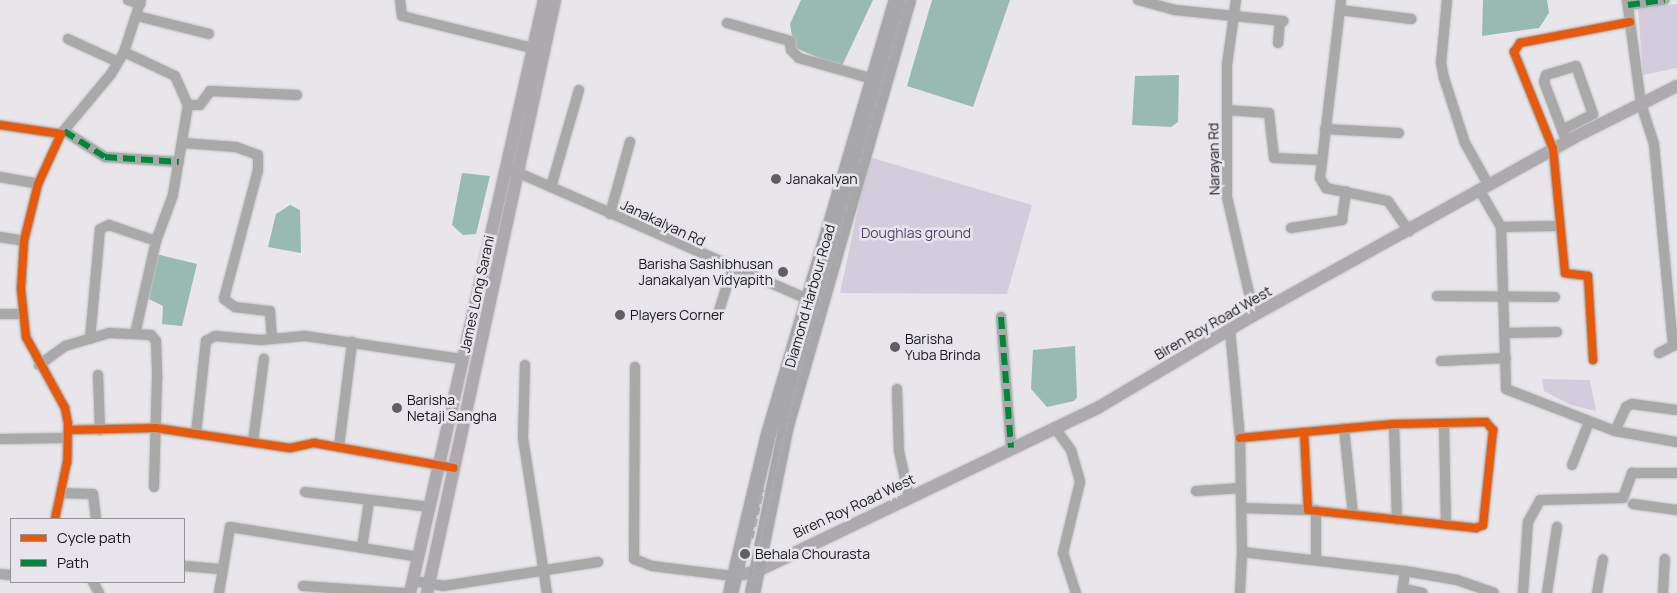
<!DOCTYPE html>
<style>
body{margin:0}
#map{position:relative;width:1677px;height:593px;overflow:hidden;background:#e8e6ea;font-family:Manrope,sans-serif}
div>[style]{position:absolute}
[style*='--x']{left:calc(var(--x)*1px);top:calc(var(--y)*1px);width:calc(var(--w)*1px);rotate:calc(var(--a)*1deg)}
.green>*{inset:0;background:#d2ccdd}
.water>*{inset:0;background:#98bab1}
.roads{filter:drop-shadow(0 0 1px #c3c2c4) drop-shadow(0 0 1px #c3c2c4)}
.minor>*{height:10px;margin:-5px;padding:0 5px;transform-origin:5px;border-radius:5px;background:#a9a9aa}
.major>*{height:12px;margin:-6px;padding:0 6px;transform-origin:6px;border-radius:6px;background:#acaaae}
.highway>*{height:15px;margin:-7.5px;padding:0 7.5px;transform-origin:7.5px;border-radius:7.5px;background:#a7a6a9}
.rail>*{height:3px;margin-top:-1.5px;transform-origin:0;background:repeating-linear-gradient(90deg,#abaaac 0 8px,transparent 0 12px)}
.quiet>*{height:6px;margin-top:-3px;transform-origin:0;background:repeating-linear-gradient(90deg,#00873e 0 12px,transparent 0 18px)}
.cycleway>*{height:8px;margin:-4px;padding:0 4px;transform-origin:4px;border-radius:4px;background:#e8590c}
.dots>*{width:14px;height:14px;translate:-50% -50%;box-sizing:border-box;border:2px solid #e7e5eb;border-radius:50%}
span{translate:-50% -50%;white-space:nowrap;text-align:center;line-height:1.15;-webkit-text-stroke:5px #e7e5eb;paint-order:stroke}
.street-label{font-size:14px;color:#18171a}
.poi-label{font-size:14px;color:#18171a}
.left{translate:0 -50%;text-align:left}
.right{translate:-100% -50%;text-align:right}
.park-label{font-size:14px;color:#533f73}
.legend{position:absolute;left:10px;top:518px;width:175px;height:65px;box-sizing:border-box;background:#e7e5eb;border:1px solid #949397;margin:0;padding:6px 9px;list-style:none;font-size:15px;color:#18171a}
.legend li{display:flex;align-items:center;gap:10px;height:25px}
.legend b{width:25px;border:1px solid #949397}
</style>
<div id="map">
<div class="green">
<i style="clip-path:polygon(1677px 4px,1677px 68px,1643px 75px,1638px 8px)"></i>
<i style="clip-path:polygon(869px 157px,1032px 205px,1007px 294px,840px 293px)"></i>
<i style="clip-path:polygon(1542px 379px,1590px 380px,1596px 411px,1571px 405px,1544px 391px)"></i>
</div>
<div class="water">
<i style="clip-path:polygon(801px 0,873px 0,841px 68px,794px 47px,790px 24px)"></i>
<i style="clip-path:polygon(932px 0,1010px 0,973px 107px,907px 86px)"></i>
<i style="clip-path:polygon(1483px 0,1547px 0,1549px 13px,1539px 28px,1482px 36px)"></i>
<i style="clip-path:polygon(1179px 75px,1178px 122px,1171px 127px,1132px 125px,1135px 76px)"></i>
<i style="clip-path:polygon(462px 173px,490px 176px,476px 234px,463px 235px,452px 225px)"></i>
<i style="clip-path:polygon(290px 205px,300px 210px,301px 253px,268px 247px,276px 214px)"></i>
<i style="clip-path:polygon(156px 254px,197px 264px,182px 326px,162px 324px,163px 306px,149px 299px)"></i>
<i style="clip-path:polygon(1075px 346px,1077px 397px,1074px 401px,1047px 407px,1031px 389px,1033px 350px)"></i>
</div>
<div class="roads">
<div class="minor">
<i style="--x:128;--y:0;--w:13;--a:18"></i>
<i style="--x:400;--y:0;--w:16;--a:83"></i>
<i style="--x:402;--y:16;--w:142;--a:13.8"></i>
<i style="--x:1138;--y:0;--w:38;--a:15"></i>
<i style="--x:1175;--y:10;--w:109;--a:5.8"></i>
<i style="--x:1236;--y:0;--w:66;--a:97.9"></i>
<i style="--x:1227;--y:65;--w:132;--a:90"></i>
<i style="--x:1227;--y:197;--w:121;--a:77.1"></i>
<i style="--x:1341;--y:0;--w:179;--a:96.7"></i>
<i style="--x:1320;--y:178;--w:12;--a:59"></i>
<i style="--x:1326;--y:188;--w:63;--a:11.8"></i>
<i style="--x:1388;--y:201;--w:37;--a:55"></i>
<i style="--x:1447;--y:0;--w:63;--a:95.4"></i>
<i style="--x:1441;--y:63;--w:15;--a:79"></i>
<i style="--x:1444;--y:78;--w:68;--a:72.1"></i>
<i style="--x:1465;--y:143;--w:49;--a:60.8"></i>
<i style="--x:1627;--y:0;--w:105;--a:82.3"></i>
<i style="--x:1641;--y:104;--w:42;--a:72"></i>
<i style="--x:1654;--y:144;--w:203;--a:84.6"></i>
<i style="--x:1628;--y:5;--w:37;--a:-8"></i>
<i style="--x:1340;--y:10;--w:72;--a:7.2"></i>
<i style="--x:137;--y:16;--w:74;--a:14"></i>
<i style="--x:727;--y:23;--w:66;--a:15.9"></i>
<i style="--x:790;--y:41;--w:9;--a:84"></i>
<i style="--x:791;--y:50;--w:11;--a:45"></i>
<i style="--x:799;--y:58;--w:77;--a:15.8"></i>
<i style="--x:68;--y:39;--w:55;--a:24.7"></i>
<i style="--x:1278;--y:43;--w:22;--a:-85"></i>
<i style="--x:124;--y:52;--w:56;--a:25.2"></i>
<i style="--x:175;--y:76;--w:32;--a:66"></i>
<i style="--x:188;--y:105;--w:91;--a:99.5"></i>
<i style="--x:173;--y:195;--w:49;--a:110.3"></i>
<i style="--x:156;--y:241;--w:95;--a:102.7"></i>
<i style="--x:188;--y:105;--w:12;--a:0"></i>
<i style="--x:200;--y:105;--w:17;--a:-54"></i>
<i style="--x:210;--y:91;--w:87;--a:2.6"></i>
<i style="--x:1227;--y:110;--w:42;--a:4.1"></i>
<i style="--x:1269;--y:113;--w:45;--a:83.7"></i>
<i style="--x:1274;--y:158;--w:48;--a:2.4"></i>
<i style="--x:0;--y:125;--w:62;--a:8.4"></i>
<i style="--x:61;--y:134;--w:55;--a:114.7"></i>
<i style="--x:38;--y:184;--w:59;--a:103.8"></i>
<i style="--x:24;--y:241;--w:48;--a:93.6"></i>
<i style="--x:21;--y:289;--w:48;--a:84.1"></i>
<i style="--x:26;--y:337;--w:81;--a:61.2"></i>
<i style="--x:65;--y:408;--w:15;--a:79"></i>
<i style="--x:68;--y:423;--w:39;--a:91"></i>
<i style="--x:67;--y:462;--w:58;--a:101.9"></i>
<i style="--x:1325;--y:129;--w:74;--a:3.1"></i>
<i style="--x:1562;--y:130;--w:35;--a:-27"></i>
<i style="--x:1593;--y:114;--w:51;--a:-109.5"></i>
<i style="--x:1576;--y:66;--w:31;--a:163"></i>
<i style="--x:1546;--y:75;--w:7;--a:106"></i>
<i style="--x:1544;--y:82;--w:57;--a:69.3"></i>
<i style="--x:1564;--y:135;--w:6;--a:72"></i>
<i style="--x:64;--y:131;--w:49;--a:32.4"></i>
<i style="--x:105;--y:157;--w:74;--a:3.9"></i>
<i style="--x:61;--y:134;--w:78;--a:-50.2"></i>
<i style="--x:111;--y:74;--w:26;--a:-59"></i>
<i style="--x:124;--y:52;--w:55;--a:-71.9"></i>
<i style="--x:183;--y:143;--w:53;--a:4.3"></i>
<i style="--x:236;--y:147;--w:23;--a:20"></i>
<i style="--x:258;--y:155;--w:15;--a:90"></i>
<i style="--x:258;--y:170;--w:133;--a:104.8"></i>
<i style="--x:224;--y:299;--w:14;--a:36"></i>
<i style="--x:235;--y:307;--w:35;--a:7"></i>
<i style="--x:270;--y:311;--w:28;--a:86"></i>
<i style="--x:512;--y:170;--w:327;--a:23.6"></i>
<i style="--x:0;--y:177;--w:39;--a:10"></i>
<i style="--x:551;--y:187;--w:101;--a:-73.9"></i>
<i style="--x:1480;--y:191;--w:42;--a:59.7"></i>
<i style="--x:1501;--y:227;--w:162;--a:88.2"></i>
<i style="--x:1506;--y:389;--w:117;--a:21.1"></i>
<i style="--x:1615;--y:431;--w:63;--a:10.1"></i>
<i style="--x:610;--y:214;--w:75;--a:-74.5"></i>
<i style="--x:1501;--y:227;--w:54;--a:-1.1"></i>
<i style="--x:1291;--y:228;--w:52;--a:-8.9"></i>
<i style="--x:1342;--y:220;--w:29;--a:-82"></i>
<i style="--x:0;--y:237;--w:24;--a:9"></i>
<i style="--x:1437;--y:296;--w:118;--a:0.5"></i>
<i style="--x:0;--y:314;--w:21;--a:0"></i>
<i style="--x:718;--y:314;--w:47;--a:-72.7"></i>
<i style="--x:1001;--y:317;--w:131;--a:85.6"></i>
<i style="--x:1230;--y:329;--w:109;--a:84.8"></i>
<i style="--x:1240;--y:438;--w:114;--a:89"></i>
<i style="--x:1242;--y:552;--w:164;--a:6.6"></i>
<i style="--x:1405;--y:571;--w:53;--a:9.8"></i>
<i style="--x:1457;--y:580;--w:39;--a:19"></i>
<i style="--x:1505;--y:333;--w:52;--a:-1.1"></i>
<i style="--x:90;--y:339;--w:110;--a:-84.8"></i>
<i style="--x:100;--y:229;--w:10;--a:-24"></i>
<i style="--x:109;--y:225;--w:50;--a:18.8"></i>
<i style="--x:1659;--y:353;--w:20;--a:-27"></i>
<i style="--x:1593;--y:360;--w:84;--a:-93.4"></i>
<i style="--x:1588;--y:276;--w:23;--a:-173"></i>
<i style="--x:1565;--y:273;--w:125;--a:-95.5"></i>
<i style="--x:1553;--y:149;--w:105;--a:-111.9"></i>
<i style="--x:1514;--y:52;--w:11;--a:-56"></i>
<i style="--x:1520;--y:43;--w:112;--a:-10.8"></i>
<i style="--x:1441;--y:361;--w:65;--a:-2.6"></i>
<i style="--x:39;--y:365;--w:32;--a:-36"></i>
<i style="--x:65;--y:346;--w:46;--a:-16.5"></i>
<i style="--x:109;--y:333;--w:42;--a:2.7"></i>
<i style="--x:151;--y:335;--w:8;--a:50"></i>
<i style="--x:156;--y:341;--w:38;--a:88"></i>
<i style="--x:157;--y:379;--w:108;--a:91.6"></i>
<i style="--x:525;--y:365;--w:73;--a:91.6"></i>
<i style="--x:523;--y:438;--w:157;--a:81.2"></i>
<i style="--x:635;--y:367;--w:192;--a:90.3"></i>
<i style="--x:634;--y:559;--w:19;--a:21"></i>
<i style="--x:652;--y:566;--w:83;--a:7"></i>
<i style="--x:98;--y:375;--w:55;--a:87.9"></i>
<i style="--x:897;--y:389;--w:62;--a:88.2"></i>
<i style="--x:899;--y:451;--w:47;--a:77.7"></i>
<i style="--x:1444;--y:423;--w:102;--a:88.9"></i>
<i style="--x:1394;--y:424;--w:96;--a:88.2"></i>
<i style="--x:1055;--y:428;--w:27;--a:54"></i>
<i style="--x:1071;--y:450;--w:33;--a:74"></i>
<i style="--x:1080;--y:482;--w:73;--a:103.5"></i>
<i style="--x:1063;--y:553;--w:42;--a:72"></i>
<i style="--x:1344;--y:428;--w:87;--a:84.1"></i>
<i style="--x:68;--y:430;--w:88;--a:-1.3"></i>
<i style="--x:156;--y:428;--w:135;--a:8.5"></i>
<i style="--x:290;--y:448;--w:25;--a:-12"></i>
<i style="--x:314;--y:443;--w:142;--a:10.1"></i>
<i style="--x:1615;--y:431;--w:26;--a:-65"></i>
<i style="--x:1626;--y:407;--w:7;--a:-27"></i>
<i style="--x:1632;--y:404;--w:45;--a:7.6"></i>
<i style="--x:196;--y:434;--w:94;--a:-83.9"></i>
<i style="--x:206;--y:341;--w:10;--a:-29"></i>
<i style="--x:215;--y:336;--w:46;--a:5"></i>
<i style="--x:261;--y:340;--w:44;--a:-5.2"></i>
<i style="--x:305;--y:336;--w:158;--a:8.4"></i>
<i style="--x:1240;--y:438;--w:64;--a:-5.4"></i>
<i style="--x:1304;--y:432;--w:90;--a:-5.1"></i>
<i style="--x:1394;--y:424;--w:92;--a:-1.2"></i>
<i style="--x:1486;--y:422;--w:11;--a:49"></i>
<i style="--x:1493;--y:430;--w:96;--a:96"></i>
<i style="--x:1483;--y:525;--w:8;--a:157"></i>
<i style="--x:1476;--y:528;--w:169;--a:-173.9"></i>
<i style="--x:1308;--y:510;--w:78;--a:-92.9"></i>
<i style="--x:0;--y:439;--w:67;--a:-0.9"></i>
<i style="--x:253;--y:442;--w:84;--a:-82.5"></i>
<i style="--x:339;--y:447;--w:106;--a:-82.9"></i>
<i style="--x:1572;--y:465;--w:46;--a:-68.4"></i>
<i style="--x:1196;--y:491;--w:45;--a:-3.8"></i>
<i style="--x:305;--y:492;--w:126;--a:6.8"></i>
<i style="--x:61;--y:493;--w:32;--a:2"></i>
<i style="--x:93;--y:494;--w:25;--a:83"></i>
<i style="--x:1633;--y:504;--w:44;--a:7.8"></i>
<i style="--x:1242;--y:508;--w:66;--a:1.7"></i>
<i style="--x:1316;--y:510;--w:50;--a:90"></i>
<i style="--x:362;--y:547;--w:46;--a:-81.2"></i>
<i style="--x:184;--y:566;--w:35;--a:5"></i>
<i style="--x:0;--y:574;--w:11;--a:5"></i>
<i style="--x:413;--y:581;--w:30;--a:9"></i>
<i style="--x:443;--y:586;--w:157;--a:-8.8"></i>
<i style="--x:93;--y:582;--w:13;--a:61"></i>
<i style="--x:303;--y:586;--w:100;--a:4"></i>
<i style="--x:1404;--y:589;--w:19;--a:12"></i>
<i style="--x:219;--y:593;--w:67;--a:-80.5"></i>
<i style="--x:230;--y:527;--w:191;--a:9"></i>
<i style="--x:1240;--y:593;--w:41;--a:-87.2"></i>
<i style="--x:1402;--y:593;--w:22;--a:-82"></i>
<i style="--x:1523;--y:593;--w:71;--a:-86"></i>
<i style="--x:1528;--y:522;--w:25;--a:-61"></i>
<i style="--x:1540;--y:500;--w:83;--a:-1.4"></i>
<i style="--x:1623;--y:498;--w:27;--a:-70"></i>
<i style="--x:1632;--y:473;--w:45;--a:0"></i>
<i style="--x:1547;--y:593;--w:67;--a:-81.4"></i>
<i style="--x:1597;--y:593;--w:34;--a:-80"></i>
<i style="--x:1663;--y:593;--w:34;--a:-87"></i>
</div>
<div class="major">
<i style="--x:734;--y:576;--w:24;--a:-12"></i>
<i style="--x:757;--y:571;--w:379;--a:-25.6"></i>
<i style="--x:1099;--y:407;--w:180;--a:-30.7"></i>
<i style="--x:1254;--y:315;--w:365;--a:-29"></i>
<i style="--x:1573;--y:138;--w:116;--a:-26.6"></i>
<i style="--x:410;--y:593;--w:608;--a:-77.27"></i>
<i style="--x:427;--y:593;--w:607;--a:-77.82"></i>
</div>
<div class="highway">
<i style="--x:730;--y:593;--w:163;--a:-76.6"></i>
<i style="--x:768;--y:434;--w:452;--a:-73.6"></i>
<i style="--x:752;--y:593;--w:171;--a:-78.6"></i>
<i style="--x:786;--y:425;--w:442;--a:-74"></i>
</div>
</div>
<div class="rail">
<i style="--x:752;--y:538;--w:50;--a:-77.3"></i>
<i style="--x:748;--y:593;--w:226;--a:-76.9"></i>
<i style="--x:799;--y:373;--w:388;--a:-74"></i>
</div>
<div class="quiet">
<i style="--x:1628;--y:5;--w:37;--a:-8"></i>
<i style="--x:64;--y:131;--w:49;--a:32.4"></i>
<i style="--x:105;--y:157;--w:74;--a:3.9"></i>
<i style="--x:1001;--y:317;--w:131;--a:85.6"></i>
</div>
<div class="cycleway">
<i style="--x:0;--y:125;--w:62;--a:8.4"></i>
<i style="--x:61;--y:134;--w:55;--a:114.7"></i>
<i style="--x:38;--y:184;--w:59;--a:103.8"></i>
<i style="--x:24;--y:241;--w:48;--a:93.6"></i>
<i style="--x:21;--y:289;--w:48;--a:84.1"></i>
<i style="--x:26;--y:337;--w:81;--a:61.2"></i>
<i style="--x:65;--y:408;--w:15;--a:79"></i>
<i style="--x:68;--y:423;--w:39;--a:91"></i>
<i style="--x:67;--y:462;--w:58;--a:101.9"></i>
<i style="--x:1593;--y:360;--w:84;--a:-93.4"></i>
<i style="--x:1588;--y:276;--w:23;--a:-173"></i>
<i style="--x:1565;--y:273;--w:125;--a:-95.5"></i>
<i style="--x:1553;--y:149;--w:105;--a:-111.9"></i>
<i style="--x:1514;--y:52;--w:11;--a:-56"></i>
<i style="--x:1520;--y:43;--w:112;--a:-10.8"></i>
<i style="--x:68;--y:430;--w:88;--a:-1.3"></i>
<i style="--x:156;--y:428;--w:135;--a:8.5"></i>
<i style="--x:290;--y:448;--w:25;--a:-12"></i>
<i style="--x:314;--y:443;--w:142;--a:10.1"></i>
<i style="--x:1240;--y:438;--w:64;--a:-5.4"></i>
<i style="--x:1304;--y:432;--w:90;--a:-5.1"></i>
<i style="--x:1394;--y:424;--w:92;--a:-1.2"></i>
<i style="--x:1486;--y:422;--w:11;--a:49"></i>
<i style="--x:1493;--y:430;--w:96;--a:96"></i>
<i style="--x:1483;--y:525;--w:8;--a:157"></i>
<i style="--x:1476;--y:528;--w:169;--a:-173.9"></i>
<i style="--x:1308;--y:510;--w:78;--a:-92.9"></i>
</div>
<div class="dots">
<i style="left:776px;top:179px;background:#615f63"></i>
<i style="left:783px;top:272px;background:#615f63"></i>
<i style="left:620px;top:315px;background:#615f63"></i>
<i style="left:895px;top:347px;background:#615f63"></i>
<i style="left:397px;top:408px;background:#615f63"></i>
<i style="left:745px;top:554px;background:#615f63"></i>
</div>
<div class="street-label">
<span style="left:1214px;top:159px;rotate:-91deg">Narayan Rd</span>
<span style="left:663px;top:223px;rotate:25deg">Janakalyan Rd</span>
<span style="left:477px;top:294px;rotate:-78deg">James Long Sarani</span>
<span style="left:810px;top:296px;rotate:-74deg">Diamond Harbour Road</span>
<span style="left:1213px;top:323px;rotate:-30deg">Biren Roy Road West</span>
<span style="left:854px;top:506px;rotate:-25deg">Biren Roy Road West</span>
</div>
<div class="poi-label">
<span class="left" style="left:786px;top:179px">Janakalyan</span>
<span class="right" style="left:773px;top:272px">Barisha Sashibhusan<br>Janakalyan Vidyapith</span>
<span class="left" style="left:630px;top:315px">Players Corner</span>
<span class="left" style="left:905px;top:347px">Barisha<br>Yuba Brinda</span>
<span class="left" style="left:407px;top:408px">Barisha<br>Netaji Sangha</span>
<span class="left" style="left:755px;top:554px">Behala Chourasta</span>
</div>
<div class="park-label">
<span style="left:916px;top:233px">Doughlas ground</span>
</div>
<ul class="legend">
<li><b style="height:6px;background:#e8590c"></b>Cycle path</li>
<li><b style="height:6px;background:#00873e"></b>Path</li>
</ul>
</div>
